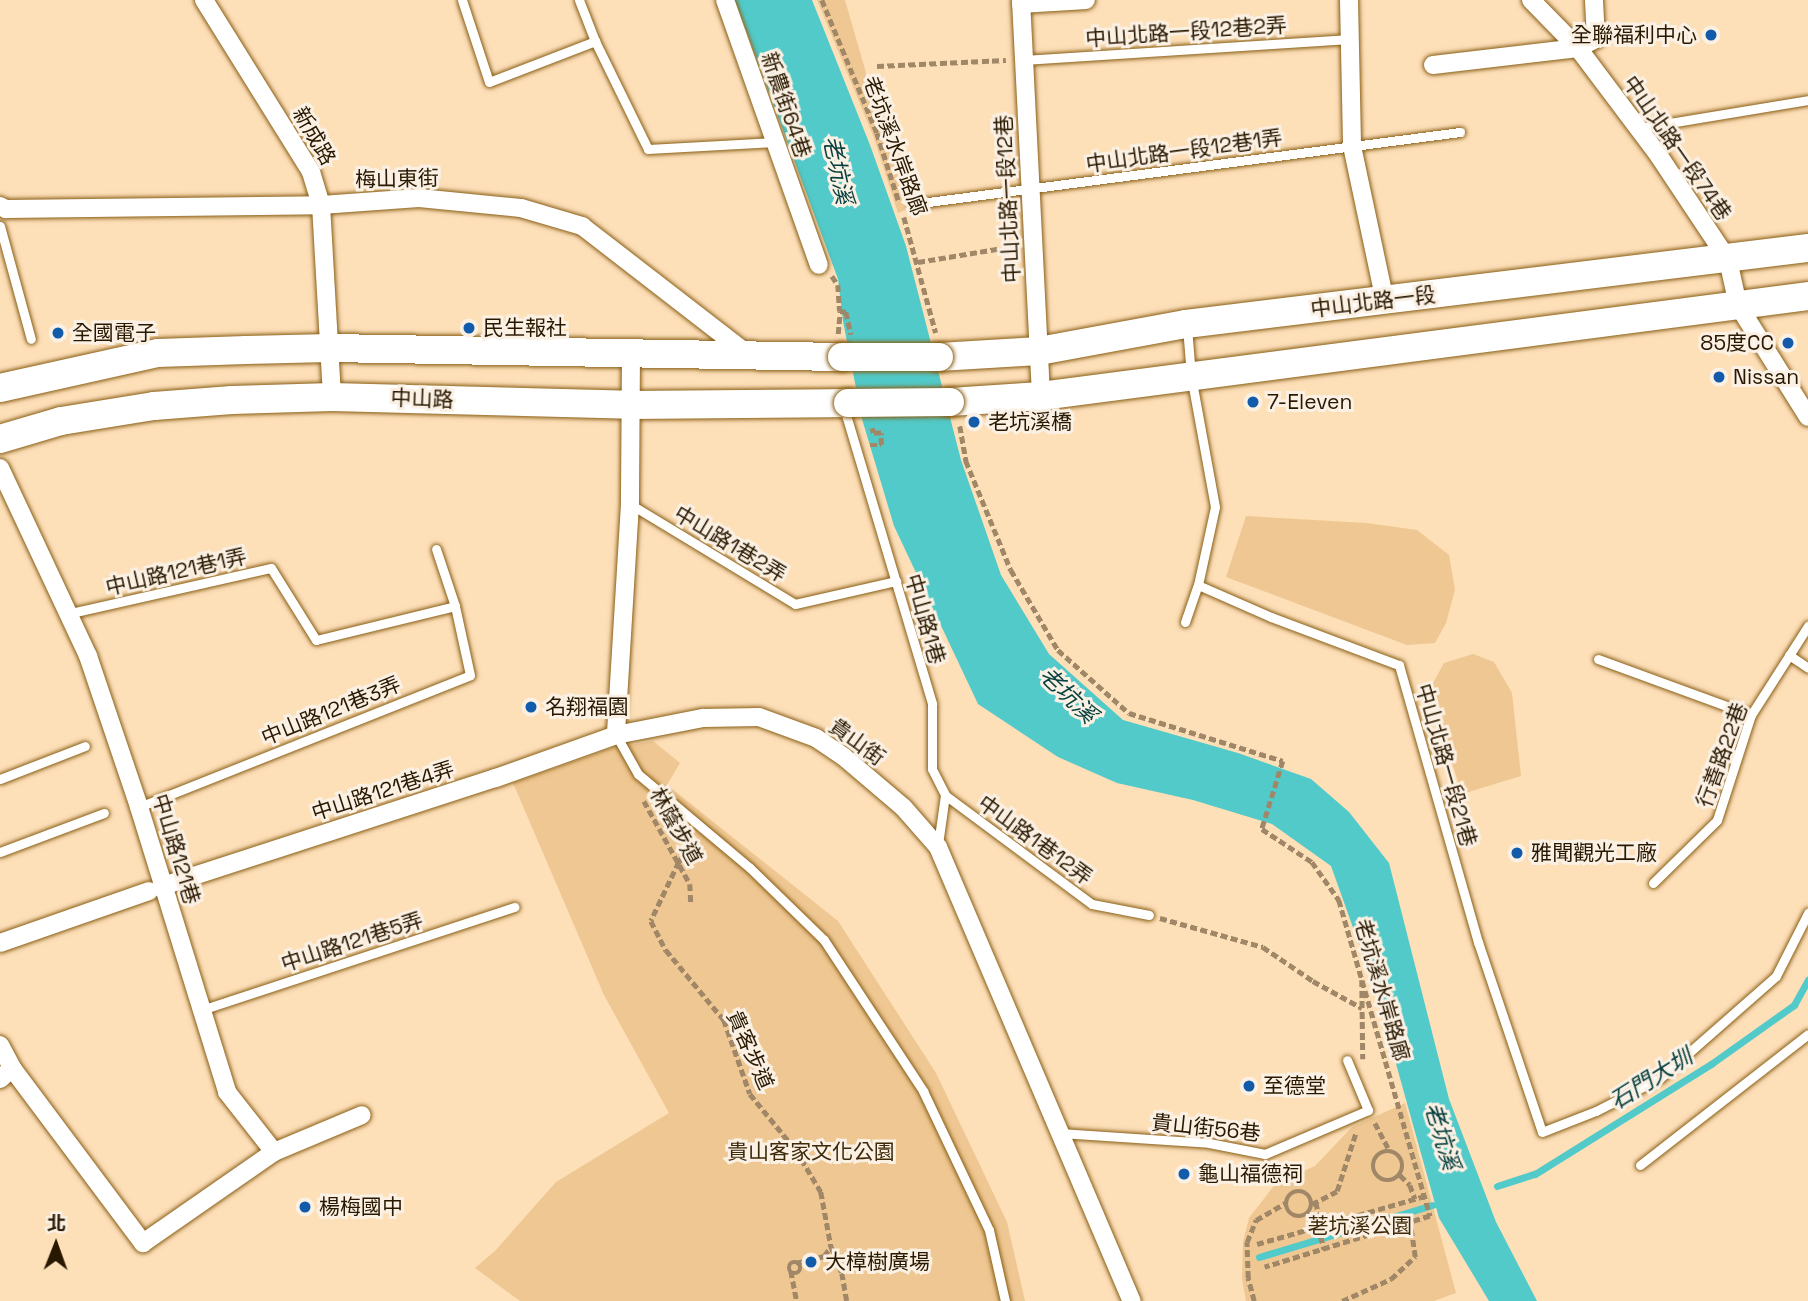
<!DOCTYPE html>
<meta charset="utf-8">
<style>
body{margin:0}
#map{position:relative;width:1808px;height:1301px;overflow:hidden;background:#fddfb8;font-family:"Space Grotesk","Noto Sans TC",sans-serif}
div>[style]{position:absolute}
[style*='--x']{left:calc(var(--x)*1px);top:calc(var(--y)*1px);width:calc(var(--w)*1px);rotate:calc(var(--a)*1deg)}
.green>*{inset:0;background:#efc792}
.water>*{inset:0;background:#51cac9}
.stream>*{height:7px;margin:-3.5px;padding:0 3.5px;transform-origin:3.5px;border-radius:3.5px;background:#51cac9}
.path>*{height:4.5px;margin-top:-2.25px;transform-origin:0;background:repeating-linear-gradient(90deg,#a08767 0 7px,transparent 0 10.5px)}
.path>.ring{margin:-2.25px;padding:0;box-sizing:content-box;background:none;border:4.5px solid #a08767;border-radius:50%}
.roads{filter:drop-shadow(0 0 2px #895e15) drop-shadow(0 0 2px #895e15)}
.service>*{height:9px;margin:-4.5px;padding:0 4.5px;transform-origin:4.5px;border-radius:4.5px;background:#fff}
.minor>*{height:18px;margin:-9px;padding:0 9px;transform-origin:9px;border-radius:9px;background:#fff}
.primary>*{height:28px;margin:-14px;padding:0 14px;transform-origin:14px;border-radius:14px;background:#fff}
.bridges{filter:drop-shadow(0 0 2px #895e15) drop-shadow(0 0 2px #895e15)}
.primary-bridge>*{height:28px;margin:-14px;padding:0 14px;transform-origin:14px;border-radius:14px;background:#fff}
.dots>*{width:19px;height:19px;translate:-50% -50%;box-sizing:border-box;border:4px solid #faf0e3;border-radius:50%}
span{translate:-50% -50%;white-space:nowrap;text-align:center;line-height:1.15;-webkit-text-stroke:6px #faf0e3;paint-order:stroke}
.street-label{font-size:21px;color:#291800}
.poi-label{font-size:21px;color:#291800}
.right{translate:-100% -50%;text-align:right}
.left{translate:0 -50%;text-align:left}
.park-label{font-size:21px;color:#3e2909}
.water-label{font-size:23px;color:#053f3f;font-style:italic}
.north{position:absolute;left:21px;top:1210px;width:70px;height:70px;-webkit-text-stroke:5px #faf0e3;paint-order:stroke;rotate:1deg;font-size:19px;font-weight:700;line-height:28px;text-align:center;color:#291800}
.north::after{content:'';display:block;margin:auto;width:24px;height:32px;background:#291800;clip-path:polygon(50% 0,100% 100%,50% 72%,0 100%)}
</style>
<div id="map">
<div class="green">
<i style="clip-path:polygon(817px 0,845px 0,884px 135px,910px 208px,898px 213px,874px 138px)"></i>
<i style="clip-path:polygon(1246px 516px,1366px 523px,1417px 530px,1449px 555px,1455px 590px,1446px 623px,1435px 643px,1407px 645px,1226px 577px)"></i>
<i style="clip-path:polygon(1473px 654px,1494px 662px,1512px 693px,1521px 776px,1462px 794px,1431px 698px,1432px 685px,1444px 663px)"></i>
<i style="clip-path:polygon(653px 741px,680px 763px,667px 785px,838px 921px,936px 1073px,1007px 1222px,1025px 1301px,520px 1301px,475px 1268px,495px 1251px,556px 1182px,669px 1113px,604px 995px,513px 783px,612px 748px)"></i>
<i style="clip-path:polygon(1405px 1103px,1456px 1293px,1434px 1301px,1246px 1301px,1242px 1279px,1243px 1242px,1249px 1218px,1276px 1183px,1315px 1166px,1352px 1127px)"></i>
</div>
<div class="water">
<i style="clip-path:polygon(735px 0,812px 0,870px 145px,906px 246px,961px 460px,1001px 575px,1049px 654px,1123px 720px,1238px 753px,1311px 779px,1349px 812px,1389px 863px,1449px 1099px,1496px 1222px,1537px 1301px,1489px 1301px,1439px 1218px,1376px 992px,1331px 866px,1272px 824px,1193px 800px,1117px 783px,1058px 757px,978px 704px,894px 526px,862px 419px,843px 321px,838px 279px)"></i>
</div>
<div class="stream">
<i style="--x:1497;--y:1186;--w:40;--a:-18"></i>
<i style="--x:1535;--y:1174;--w:208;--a:-32"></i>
<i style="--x:1711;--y:1064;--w:102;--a:-35.4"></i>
<i style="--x:1794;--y:1005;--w:29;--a:-61"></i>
<i style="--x:1259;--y:1257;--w:181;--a:-16.7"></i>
</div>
<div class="path">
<i style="--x:822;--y:0;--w:144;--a:67.5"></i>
<i style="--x:877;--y:133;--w:72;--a:72.3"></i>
<i style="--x:877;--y:66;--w:129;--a:-2.7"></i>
<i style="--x:904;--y:217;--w:120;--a:74.6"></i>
<i style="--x:918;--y:262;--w:98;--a:-9.4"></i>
<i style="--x:832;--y:276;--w:11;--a:56"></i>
<i style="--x:838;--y:285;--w:26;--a:86"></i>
<i style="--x:840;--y:311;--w:6;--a:9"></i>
<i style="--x:846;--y:312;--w:23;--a:77"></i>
<i style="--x:838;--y:334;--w:23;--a:-85"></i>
<i style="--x:960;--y:426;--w:36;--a:80"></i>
<i style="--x:966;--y:461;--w:118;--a:67.6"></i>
<i style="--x:1011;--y:570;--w:93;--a:59.6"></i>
<i style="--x:1058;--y:650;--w:95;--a:41.6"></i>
<i style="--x:1129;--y:713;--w:161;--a:17.3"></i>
<i style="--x:1283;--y:761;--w:71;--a:107.2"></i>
<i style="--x:1262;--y:829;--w:60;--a:33.4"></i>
<i style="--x:1312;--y:862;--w:47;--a:54.6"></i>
<i style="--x:1339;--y:900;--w:329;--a:73.9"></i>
<i style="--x:1430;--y:1216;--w:173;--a:162.8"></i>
<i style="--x:870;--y:445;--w:11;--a:0"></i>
<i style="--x:881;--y:445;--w:12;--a:-90"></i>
<i style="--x:881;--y:433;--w:8;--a:180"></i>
<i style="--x:873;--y:433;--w:5;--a:-101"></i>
<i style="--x:644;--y:801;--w:95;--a:61"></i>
<i style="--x:690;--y:884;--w:19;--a:87"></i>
<i style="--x:694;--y:840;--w:27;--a:124"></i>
<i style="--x:679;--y:862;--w:65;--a:115.4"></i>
<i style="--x:651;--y:921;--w:33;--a:63"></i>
<i style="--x:666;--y:950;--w:91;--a:50.4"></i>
<i style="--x:724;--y:1020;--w:78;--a:70.6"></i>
<i style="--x:750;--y:1094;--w:72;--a:50.6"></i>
<i style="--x:796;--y:1150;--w:49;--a:59.2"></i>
<i style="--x:821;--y:1192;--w:55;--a:79.5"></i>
<i style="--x:831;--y:1246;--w:29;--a:68"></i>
<i style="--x:842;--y:1273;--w:28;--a:80"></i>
<i style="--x:1160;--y:918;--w:107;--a:15.7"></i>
<i style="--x:1263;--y:947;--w:60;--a:34.2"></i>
<i style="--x:1313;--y:981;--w:56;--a:28.9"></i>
<i style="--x:1362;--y:980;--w:79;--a:89.3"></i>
<i style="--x:1375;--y:1123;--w:32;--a:62"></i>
<i class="ring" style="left:1373px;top:1151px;width:25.5px;height:25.5px"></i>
<i style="--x:1400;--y:1175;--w:14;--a:45"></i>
<i style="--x:1410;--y:1185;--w:15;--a:70"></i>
<i class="ring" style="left:1286px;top:1191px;width:21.5px;height:21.5px"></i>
<i style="--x:1316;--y:1202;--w:24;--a:78"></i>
<i style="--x:1312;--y:1204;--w:28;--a:-27"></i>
<i style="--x:1337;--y:1191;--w:62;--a:-72.1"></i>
<i style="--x:1318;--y:1226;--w:24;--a:75"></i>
<i style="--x:1257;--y:1244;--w:174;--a:-16"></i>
<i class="ring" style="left:789.5px;top:1262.5px;width:6.5px;height:6.5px"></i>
<i style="--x:796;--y:1263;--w:29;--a:-14"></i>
<i style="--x:824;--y:1256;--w:12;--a:-55"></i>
<i style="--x:791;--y:1271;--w:31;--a:79"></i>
<i style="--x:1254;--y:1301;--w:24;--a:-105"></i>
<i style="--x:1248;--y:1278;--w:36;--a:-92"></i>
<i style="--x:1247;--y:1242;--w:24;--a:-68"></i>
<i style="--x:1256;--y:1220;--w:34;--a:-30"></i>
<i style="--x:1342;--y:1301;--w:54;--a:-24.2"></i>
<i style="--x:1391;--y:1279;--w:33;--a:-43"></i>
<i style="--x:1415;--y:1257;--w:35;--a:-98"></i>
</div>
<div class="roads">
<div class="service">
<i style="--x:462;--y:0;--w:86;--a:71.8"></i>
<i style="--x:489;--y:82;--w:114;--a:-21.1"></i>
<i style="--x:579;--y:0;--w:44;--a:68.7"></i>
<i style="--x:595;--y:41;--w:120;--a:63.9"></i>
<i style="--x:648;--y:149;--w:127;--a:-3.2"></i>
<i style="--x:1024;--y:60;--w:326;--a:-3.7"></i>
<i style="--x:1639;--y:128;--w:171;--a:-9.4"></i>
<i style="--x:913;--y:204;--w:552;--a:-7.5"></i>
<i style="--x:0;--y:226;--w:117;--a:74.7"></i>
<i style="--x:1187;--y:327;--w:49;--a:85.3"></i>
<i style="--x:1191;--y:376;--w:133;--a:79.6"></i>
<i style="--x:1215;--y:507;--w:80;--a:102.3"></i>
<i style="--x:1198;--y:585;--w:80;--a:23.7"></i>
<i style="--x:1271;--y:617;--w:137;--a:20.6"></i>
<i style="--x:1399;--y:665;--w:288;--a:74.1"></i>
<i style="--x:1478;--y:942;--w:200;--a:71.4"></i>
<i style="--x:1542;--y:1132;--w:58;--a:-21.3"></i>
<i style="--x:1596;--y:1111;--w:72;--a:-27.3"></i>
<i style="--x:1660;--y:1078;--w:154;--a:-41.3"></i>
<i style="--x:1776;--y:976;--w:71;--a:-63.1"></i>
<i style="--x:844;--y:408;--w:309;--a:73.4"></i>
<i style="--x:932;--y:704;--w:65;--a:90"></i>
<i style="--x:932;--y:769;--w:29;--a:63"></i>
<i style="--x:945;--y:795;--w:49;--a:98.1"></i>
<i style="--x:630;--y:504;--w:193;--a:31.2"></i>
<i style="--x:795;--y:604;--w:104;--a:-12.8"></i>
<i style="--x:71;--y:613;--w:205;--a:-12.7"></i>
<i style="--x:271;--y:568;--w:85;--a:58"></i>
<i style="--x:316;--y:640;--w:143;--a:-13.7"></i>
<i style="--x:1185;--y:622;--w:39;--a:-71"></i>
<i style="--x:1789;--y:655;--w:23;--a:34"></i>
<i style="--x:1598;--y:659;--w:163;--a:20.1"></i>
<i style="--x:616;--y:735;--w:45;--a:60.6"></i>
<i style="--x:638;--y:774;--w:146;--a:40"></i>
<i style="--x:750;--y:868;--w:103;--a:44.2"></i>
<i style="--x:824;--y:940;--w:181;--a:56.7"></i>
<i style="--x:923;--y:1091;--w:154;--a:64.6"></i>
<i style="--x:989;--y:1230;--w:73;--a:77.3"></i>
<i style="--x:0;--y:779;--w:91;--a:-21.2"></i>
<i style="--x:945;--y:795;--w:183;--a:36.6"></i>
<i style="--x:1092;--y:904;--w:58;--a:10.9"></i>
<i style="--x:139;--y:807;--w:356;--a:-21.7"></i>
<i style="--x:470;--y:675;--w:71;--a:-102.3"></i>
<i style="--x:455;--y:606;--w:60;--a:-108.4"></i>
<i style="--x:0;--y:852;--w:111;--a:-20.6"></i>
<i style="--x:1653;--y:883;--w:90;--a:-44.5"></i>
<i style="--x:1717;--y:820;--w:110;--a:-72.1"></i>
<i style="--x:1751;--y:715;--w:106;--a:-57.4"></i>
<i style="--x:201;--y:1010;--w:330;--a:-18.2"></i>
<i style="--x:1060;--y:1133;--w:149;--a:3.8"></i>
<i style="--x:1209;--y:1143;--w:57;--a:11.1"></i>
<i style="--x:1265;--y:1154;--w:112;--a:-23.1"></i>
<i style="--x:1368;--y:1110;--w:54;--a:-112.8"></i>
<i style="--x:1640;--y:1165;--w:213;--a:-37.9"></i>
</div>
<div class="minor">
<i style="--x:204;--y:0;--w:203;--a:58.1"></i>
<i style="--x:311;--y:172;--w:34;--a:73"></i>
<i style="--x:321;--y:205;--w:192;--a:86.7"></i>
<i style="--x:725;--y:0;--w:281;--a:70.5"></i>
<i style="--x:1021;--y:0;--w:397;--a:87.1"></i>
<i style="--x:1349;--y:0;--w:146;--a:88.8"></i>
<i style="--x:1352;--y:146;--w:158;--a:78"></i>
<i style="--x:1531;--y:0;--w:67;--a:45.6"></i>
<i style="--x:1578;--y:48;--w:135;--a:53.1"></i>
<i style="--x:1659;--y:156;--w:125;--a:56.4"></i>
<i style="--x:1728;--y:260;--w:46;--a:77.5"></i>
<i style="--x:1738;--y:305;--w:132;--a:58"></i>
<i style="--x:1021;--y:4;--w:65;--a:-3.5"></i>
<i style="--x:1433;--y:65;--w:146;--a:-6.7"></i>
<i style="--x:1578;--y:48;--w:20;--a:-27"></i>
<i style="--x:1596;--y:39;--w:39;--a:-93"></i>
<i style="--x:0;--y:206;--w:7;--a:27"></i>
<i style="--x:6;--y:209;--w:315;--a:-0.7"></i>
<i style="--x:321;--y:205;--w:98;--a:-4.1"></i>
<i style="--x:419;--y:198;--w:102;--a:5.6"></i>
<i style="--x:521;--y:208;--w:64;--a:16.4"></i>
<i style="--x:582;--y:226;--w:211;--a:37.7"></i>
<i style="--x:631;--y:354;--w:150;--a:90.4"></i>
<i style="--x:630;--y:504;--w:231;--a:93.5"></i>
<i style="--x:616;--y:735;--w:89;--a:-11.1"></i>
<i style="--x:703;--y:718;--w:56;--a:-1"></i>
<i style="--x:759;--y:717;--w:61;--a:20.2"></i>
<i style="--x:816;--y:738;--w:34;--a:34"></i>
<i style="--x:844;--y:757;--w:77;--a:40.3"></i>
<i style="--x:903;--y:807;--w:53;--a:48.8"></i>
<i style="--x:938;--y:847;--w:494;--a:66.9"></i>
<i style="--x:0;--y:468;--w:208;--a:64.9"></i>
<i style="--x:88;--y:656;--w:159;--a:71.3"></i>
<i style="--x:139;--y:807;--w:298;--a:72.8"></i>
<i style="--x:227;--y:1092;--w:76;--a:51.9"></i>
<i style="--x:274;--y:1152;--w:95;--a:-22.8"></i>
<i style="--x:163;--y:886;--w:350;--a:-18"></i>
<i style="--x:496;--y:778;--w:127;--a:-19.7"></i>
<i style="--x:0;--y:943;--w:158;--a:-19.2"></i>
<i style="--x:0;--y:1045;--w:26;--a:62"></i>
<i style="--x:12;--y:1068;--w:16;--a:137"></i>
<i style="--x:12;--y:1068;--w:219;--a:53.2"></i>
<i style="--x:143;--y:1243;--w:160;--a:-34.8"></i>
</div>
<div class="primary">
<i style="--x:939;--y:357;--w:100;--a:-3.4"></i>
<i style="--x:1039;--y:351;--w:149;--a:-10.4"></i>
<i style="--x:1186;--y:324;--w:627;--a:-6.97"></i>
<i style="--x:0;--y:388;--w:162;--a:-12.5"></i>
<i style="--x:158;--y:353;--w:88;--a:-2"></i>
<i style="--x:246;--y:350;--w:84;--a:-1.4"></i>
<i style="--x:330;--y:348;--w:512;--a:1.01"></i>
<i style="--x:950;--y:402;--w:91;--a:-3.8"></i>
<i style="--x:1041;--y:396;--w:773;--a:-7.43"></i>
<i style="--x:0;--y:439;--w:64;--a:-16.4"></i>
<i style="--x:61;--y:421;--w:94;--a:-9.2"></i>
<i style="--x:154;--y:406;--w:78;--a:-4.4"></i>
<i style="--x:232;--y:400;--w:100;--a:-1.7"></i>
<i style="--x:332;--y:397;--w:298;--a:1.5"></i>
<i style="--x:630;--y:405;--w:218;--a:-0.5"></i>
</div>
</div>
<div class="bridges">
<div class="primary-bridge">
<i style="--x:842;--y:357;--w:97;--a:0"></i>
<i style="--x:848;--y:403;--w:102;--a:-0.6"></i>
</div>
</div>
<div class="dots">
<i style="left:1711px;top:35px;background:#115baa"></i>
<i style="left:469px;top:328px;background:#115baa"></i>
<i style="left:58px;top:333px;background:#115baa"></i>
<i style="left:1788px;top:343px;background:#115baa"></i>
<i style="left:1719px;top:377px;background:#115baa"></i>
<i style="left:1253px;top:402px;background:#115baa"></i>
<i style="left:974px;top:422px;background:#115baa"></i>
<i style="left:531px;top:707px;background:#115baa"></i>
<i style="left:1517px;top:853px;background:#115baa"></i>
<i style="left:1249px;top:1086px;background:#115baa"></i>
<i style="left:1184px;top:1174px;background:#115baa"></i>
<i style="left:305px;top:1207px;background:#115baa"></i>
<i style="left:811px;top:1262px;background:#115baa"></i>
</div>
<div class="street-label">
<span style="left:1186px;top:32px;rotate:-4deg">中山北路一段12巷2弄</span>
<span style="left:786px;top:105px;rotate:71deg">新農街64巷</span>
<span style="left:314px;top:136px;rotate:60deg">新成路</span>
<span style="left:895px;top:146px;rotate:70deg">老坑溪水岸路廊</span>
<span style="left:1677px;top:148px;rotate:55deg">中山北路一段74巷</span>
<span style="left:1184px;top:151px;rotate:-8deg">中山北路一段12巷1弄</span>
<span style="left:397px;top:179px;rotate:-1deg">梅山東街</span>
<span style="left:1008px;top:199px;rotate:-93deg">中山北路一段12巷</span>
<span style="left:1373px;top:302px;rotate:-7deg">中山北路一段</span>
<span style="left:422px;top:399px;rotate:2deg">中山路</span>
<span style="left:730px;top:544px;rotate:31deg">中山路1巷2弄</span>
<span style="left:176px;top:572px;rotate:-13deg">中山路121巷1弄</span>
<span style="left:925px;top:619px;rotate:74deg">中山路1巷</span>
<span style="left:331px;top:711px;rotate:-22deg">中山路121巷3弄</span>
<span style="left:857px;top:742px;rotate:36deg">貴山街</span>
<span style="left:1722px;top:755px;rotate:-70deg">行善路22巷</span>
<span style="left:1446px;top:765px;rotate:74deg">中山北路一段21巷</span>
<span style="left:383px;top:791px;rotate:-18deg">中山路121巷4弄</span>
<span style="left:676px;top:826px;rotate:61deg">林蔭步道</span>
<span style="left:1035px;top:840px;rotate:36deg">中山路1巷12弄</span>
<span style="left:176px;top:849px;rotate:73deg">中山路121巷</span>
<span style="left:352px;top:942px;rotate:-18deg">中山路121巷5弄</span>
<span style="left:1382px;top:990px;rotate:74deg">老坑溪水岸路廊</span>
<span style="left:750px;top:1050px;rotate:66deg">貴客步道</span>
<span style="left:1206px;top:1128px;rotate:6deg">貴山街56巷</span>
</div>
<div class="poi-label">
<span class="right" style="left:1697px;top:35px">全聯福利中心</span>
<span class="left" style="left:483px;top:328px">民生報社</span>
<span class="left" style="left:72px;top:333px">全國電子</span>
<span class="right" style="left:1774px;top:343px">85度CC</span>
<span class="left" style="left:1733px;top:377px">Nissan</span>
<span class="left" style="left:1267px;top:402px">7-Eleven</span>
<span class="left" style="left:988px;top:422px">老坑溪橋</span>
<span class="left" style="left:545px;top:707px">名翔福園</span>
<span class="left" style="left:1531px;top:853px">雅聞觀光工廠</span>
<span class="left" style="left:1263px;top:1086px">至德堂</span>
<span class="left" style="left:1198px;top:1174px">龜山福德祠</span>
<span class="left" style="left:319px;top:1207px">楊梅國中</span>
<span class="left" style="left:825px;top:1262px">大樟樹廣場</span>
</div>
<div class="park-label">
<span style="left:811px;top:1152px">貴山客家文化公園</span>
<span style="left:1360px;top:1226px">荖坑溪公園</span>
</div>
<div class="water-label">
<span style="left:838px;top:170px;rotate:78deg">老坑溪</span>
<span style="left:1068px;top:695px;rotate:44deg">老坑溪</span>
<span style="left:1651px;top:1079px;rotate:-32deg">石門大圳</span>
<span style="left:1442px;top:1136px;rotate:73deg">老坑溪</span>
</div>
<div class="north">北</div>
</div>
